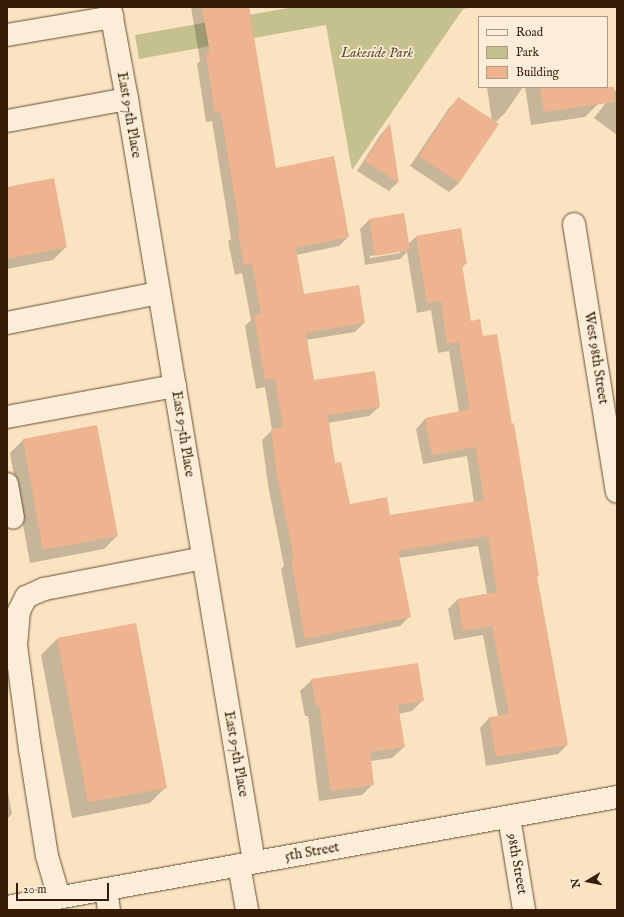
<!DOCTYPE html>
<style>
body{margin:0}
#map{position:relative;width:624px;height:917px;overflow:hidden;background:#f9e3c1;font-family:"IM FELL English",serif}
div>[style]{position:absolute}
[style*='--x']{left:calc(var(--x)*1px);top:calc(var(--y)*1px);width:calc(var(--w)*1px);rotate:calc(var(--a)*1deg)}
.green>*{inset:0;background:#c4c18e}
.shadow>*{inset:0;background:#0003}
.building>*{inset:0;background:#edb48f}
.roads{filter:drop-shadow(0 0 1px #684e36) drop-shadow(0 0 1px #684e36)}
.minor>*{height:22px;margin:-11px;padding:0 11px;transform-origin:11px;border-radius:11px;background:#fbedd7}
span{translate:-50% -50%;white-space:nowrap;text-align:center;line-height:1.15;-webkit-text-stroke:3.5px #fbedd7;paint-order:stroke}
.park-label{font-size:14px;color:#614e30;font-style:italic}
.street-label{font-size:14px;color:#371c07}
.frame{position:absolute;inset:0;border:8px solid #371c07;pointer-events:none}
.legend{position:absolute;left:478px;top:16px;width:130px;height:72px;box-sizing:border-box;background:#fbedd7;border:1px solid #ad9984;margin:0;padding:5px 7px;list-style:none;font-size:12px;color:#371c07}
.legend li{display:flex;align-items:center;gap:8px;height:20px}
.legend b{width:20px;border:1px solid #ad9984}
.north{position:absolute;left:568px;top:861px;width:40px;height:40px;-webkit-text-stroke:3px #fbedd7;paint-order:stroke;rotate:260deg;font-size:11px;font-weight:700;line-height:16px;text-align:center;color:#371c07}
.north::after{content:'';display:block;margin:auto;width:14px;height:18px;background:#371c07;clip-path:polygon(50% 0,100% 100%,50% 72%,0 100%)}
.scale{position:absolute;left:16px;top:883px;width:93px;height:18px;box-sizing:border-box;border:2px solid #371c07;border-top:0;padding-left:5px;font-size:12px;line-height:14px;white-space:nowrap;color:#371c07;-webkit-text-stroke:3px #fbedd7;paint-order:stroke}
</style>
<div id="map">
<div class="green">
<i style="clip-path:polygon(294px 7px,473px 7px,463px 9px,352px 170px,326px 25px,139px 59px,135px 35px)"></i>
</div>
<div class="shadow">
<i style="clip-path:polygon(evenodd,191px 7px,249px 7px,275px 169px,348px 237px,339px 246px,296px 255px,304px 295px,364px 323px,355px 332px,306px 340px,313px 381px,379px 407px,369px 416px,328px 423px,335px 465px,349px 505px,390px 516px,474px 503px,467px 456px,423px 464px,416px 429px,425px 419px,459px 412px,449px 351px,438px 353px,431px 310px,417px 313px,407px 252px,400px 259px,365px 265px,360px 229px,369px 220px,403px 214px,408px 244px,416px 237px,460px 230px,466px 263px,462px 268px,470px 322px,538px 575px,536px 577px,567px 745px,558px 754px,486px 766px,480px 728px,489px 718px,498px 716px,483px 635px,454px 640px,448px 609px,458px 599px,487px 594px,478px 546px,398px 558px,410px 616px,400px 626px,296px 648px,281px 569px,284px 566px,268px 485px,262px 440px,272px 430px,265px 387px,256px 389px,245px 326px,251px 320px,242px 273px,235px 275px,228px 241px,231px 239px,212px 121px,206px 122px,197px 64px,200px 61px,191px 7px,400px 251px,400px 253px,370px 258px,370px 256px,400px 251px)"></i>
<i style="clip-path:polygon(487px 87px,523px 87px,505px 113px,495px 123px,497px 125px,459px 183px,449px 192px,410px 166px,449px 108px,458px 99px,492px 121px)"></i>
<i style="clip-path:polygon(525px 87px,596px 87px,598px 104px,585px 117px,531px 125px)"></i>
<i style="clip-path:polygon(617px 88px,617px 135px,594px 118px)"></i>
<i style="clip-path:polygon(389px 125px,398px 182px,389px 191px,357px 171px,381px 134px)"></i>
<i style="clip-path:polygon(7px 188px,66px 247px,53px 260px,7px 269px)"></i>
<i style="clip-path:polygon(96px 426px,117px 536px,104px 549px,30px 563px,10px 453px,23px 440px)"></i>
<i style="clip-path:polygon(135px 624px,166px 787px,150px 803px,72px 818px,41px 655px,57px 639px)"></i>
<i style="clip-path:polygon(312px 680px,423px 700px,412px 711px,399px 714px,404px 747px,392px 758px,371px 761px,373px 784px,362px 795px,319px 801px,308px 716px,305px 716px,300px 691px)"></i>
<i style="clip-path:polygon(7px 787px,12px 814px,7px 819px)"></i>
</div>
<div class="building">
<i style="clip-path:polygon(202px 7px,249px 7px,276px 168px,334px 156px,349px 237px,296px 248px,304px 294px,359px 285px,365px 323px,306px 333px,314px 380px,375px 371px,380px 407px,328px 415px,335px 463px,341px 462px,350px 504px,387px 497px,390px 515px,484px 500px,476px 447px,432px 455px,425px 418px,470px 409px,459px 342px,447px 344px,441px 301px,427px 303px,416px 236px,461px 228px,467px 264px,462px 264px,471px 321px,480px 319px,483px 336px,497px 334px,512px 424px,514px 423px,528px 509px,539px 576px,537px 576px,568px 745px,496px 757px,489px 717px,509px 714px,492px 626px,463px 631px,458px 599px,497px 592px,488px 536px,398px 551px,411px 617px,305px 639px,291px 558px,294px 558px,277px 475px,271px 429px,283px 427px,275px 378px,265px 380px,254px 315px,261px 314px,252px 264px,244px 265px,238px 231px,240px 230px,221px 112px,215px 113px,206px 54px,210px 53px)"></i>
<i style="clip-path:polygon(540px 87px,614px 87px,615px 102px,544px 112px)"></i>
<i style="clip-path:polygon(458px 97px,499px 124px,459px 183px,419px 156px)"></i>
<i style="clip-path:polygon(390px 123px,399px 183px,365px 161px)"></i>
<i style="clip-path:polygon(54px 178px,67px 247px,7px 259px,7px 187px)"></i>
<i style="clip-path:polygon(404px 213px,410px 250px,375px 256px,369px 219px)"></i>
<i style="clip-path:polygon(97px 425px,118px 536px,43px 550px,23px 439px)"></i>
<i style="clip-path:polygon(136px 623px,167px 788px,88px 802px,57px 638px)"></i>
<i style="clip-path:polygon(418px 663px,424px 701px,398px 705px,405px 747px,370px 752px,374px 785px,331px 791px,319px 705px,316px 705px,311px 679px)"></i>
</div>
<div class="roads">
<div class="minor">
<i style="--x:110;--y:7;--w:94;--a:79.5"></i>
<i style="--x:127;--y:99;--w:773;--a:80.55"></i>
<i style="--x:7;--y:35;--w:107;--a:-9.7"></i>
<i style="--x:7;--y:121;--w:122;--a:-10.4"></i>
<i style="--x:574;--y:224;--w:271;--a:80.9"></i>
<i style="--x:7;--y:323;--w:155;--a:-11.2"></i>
<i style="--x:7;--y:417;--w:171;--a:-10.5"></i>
<i style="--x:7;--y:484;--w:34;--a:80"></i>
<i style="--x:509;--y:817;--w:94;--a:80.8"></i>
<i style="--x:239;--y:865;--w:46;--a:79.9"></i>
<i style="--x:106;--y:889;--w:21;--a:82"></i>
<i style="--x:59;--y:897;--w:43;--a:-106.3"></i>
<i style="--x:47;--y:856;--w:108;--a:-99"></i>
<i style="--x:30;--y:749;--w:105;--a:-97.7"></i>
<i style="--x:16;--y:645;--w:34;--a:-85"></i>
<i style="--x:19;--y:611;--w:16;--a:-63"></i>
<i style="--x:26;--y:597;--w:20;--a:-24"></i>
<i style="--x:44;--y:589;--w:162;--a:-11"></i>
<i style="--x:7;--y:907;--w:620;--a:-10.22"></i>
</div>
</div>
<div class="park-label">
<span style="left:377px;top:53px">Lakeside Park</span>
</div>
<div class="street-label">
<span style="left:129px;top:115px;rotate:80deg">East 97th Place</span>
<span style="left:596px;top:358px;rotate:81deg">West 98th Street</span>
<span style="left:183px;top:434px;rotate:81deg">East 97th Place</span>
<span style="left:236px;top:754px;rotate:80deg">East 97th Place</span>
<span style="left:312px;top:852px;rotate:-10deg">5th Street</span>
<span style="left:517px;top:864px;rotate:80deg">98th Street</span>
</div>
<div class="frame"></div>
<ul class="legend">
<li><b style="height:5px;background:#fbedd7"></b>Road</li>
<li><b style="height:11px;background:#c4c18e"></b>Park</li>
<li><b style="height:11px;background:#edb48f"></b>Building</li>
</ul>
<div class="north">N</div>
<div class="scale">20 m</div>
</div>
